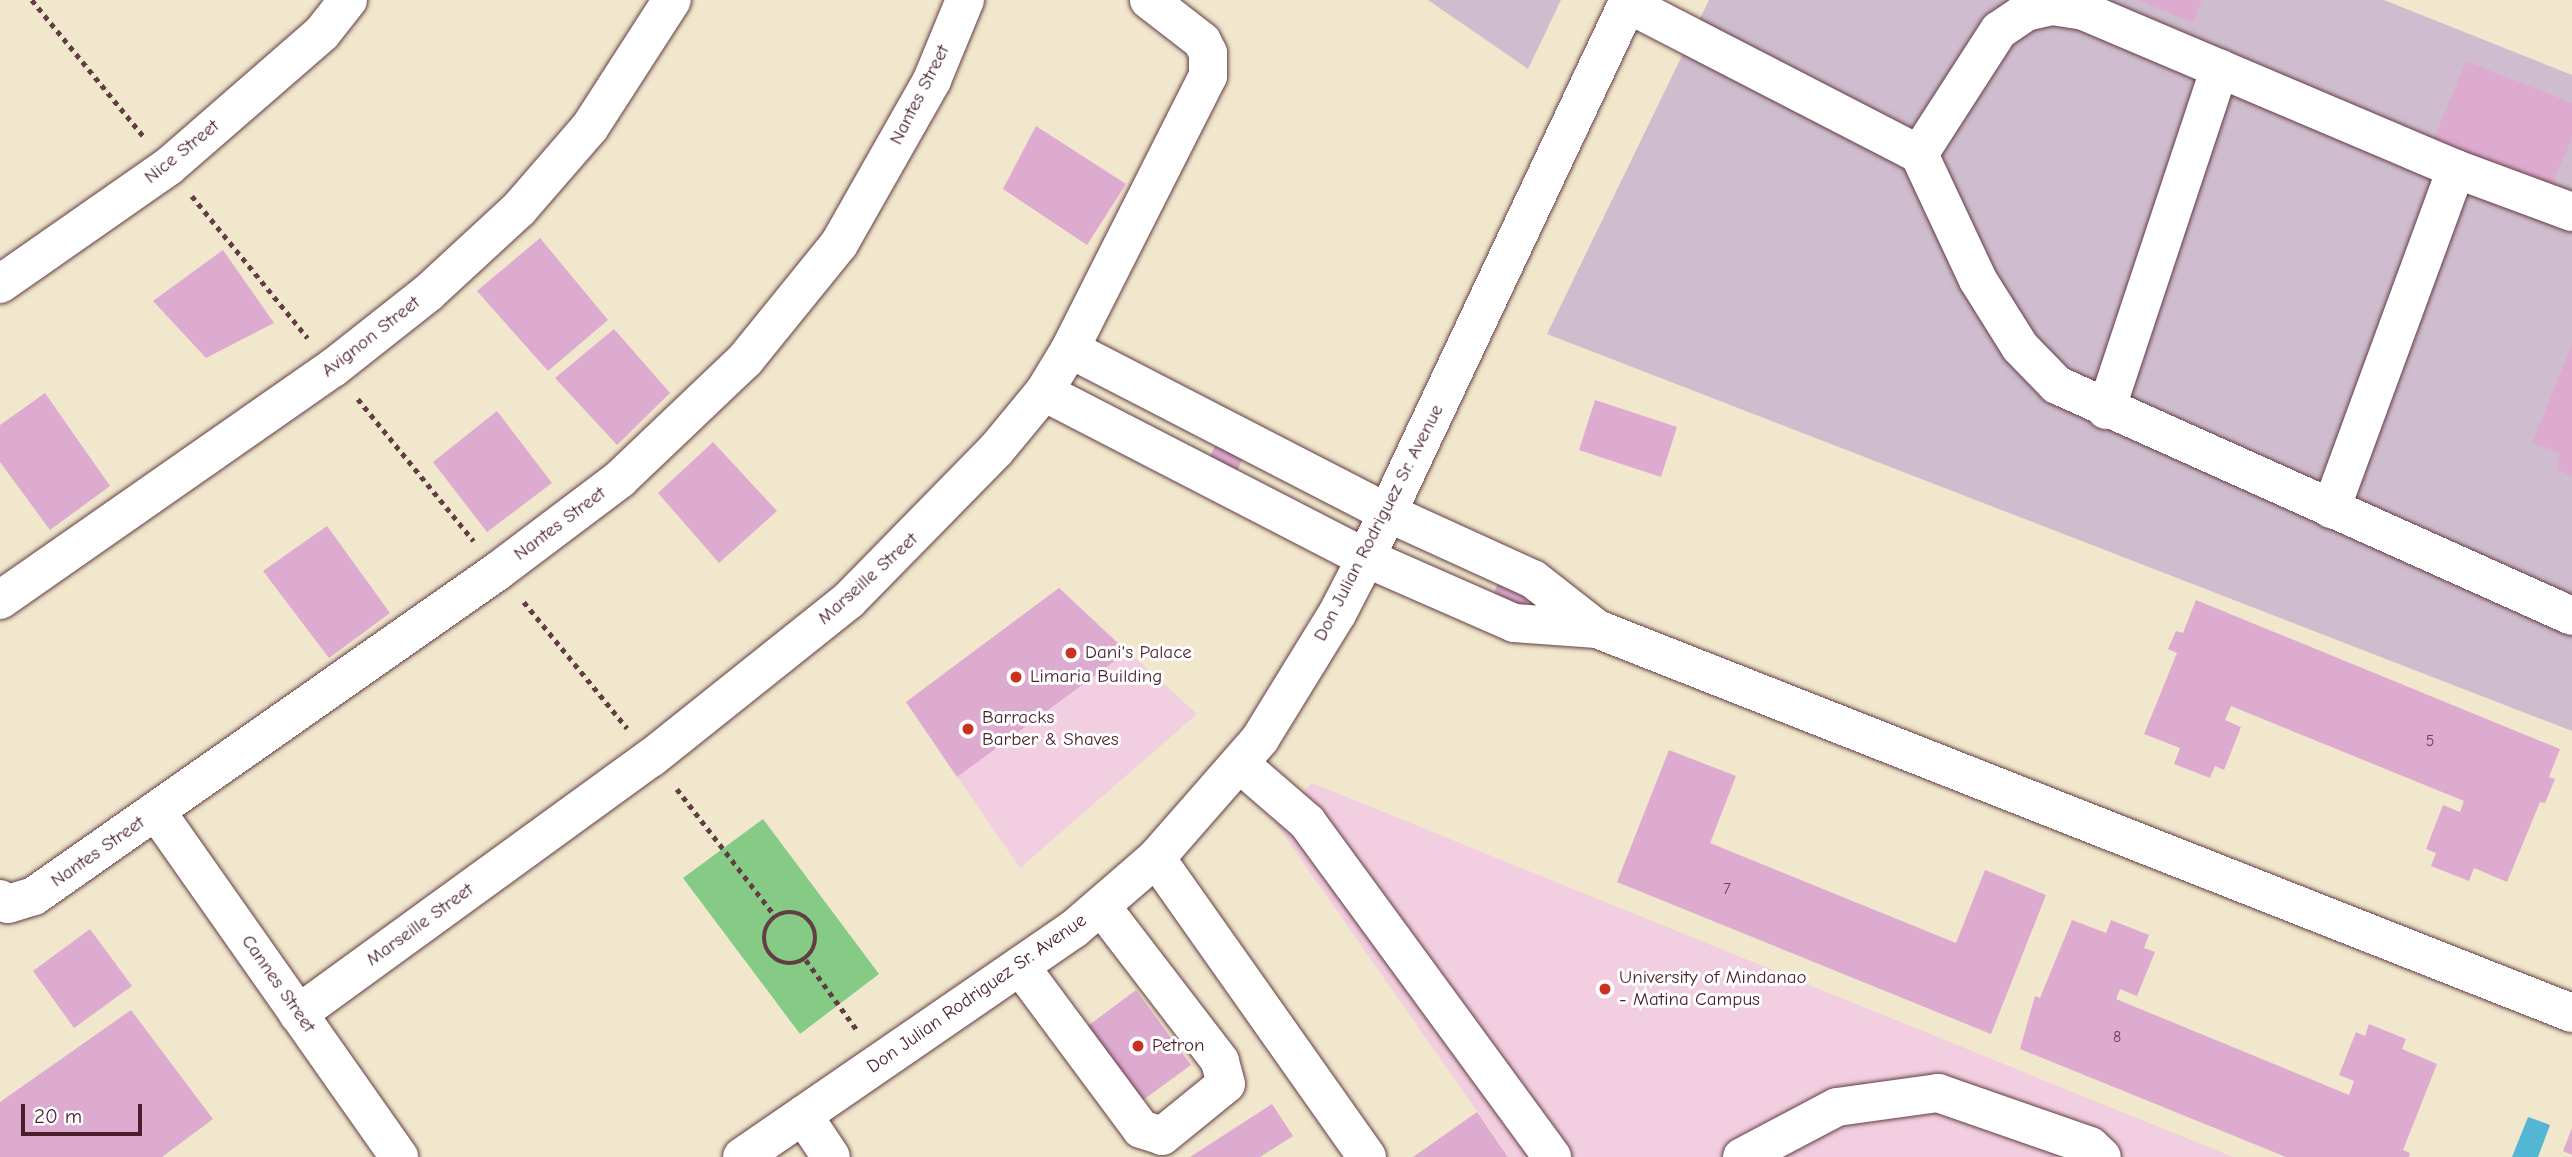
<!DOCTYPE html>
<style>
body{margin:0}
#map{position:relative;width:2572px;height:1157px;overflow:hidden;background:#f0e7cc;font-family:"Comic Neue",sans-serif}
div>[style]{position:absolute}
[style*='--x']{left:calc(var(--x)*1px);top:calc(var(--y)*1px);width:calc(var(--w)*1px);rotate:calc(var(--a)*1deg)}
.built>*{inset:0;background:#f2cfe0}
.industrial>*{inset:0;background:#cfbdcf}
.green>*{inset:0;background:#85cb85}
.water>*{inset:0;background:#53b6d2}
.building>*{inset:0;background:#deabd0}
.path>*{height:4.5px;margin-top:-2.25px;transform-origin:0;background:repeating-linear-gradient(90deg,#633d43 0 5px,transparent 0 10px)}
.path>.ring{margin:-2.25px;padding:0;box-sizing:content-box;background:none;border:4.5px solid #633d43;border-radius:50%}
.roads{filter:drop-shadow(0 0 2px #633d43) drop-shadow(0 0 2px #633d43)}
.minor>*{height:38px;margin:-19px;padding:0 19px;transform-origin:19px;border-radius:19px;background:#fff}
.major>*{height:38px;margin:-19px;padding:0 19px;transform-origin:19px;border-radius:19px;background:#fff}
.dots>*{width:19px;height:19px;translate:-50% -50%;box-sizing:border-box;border:4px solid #fff;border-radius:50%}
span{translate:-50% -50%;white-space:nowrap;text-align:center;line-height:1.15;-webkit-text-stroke:6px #fff;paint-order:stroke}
.number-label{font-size:16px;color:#6f4254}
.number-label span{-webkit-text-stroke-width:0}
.street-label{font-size:19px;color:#4a1f2b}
.poi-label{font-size:19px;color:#4a1f2b}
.left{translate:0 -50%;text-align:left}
.scale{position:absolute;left:21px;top:1104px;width:121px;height:32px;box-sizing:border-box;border:4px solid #4a1f2b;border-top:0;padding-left:9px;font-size:21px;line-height:24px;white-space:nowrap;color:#4a1f2b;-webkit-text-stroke:5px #fff;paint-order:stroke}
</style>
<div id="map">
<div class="built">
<i style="clip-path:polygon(1059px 588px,1197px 714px,1020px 868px,906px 702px)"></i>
<i style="clip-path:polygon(1312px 783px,2233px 1157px,1509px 1157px,1274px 821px)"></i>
</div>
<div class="industrial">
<i style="clip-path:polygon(1428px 0,1561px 0,1528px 69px)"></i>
<i style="clip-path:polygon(1709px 0,2384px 0,2572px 75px,2572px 731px,1547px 334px)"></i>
</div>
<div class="green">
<i style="clip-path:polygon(763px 819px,879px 974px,800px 1034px,683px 878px)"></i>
</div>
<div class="water">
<i style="clip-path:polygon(2528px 1117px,2550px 1125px,2538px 1157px,2512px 1157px)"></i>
</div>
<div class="building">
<i style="clip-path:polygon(2138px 0,2202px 0,2193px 23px)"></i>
<i style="clip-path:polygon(2466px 61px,2572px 103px,2572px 138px,2550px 190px,2434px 138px)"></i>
<i style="clip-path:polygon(1036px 126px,1126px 184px,1087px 245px,1003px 189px)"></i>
<i style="clip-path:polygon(540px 238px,608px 320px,548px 371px,477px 291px)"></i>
<i style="clip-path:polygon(223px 250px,274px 323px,206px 358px,153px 301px)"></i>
<i style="clip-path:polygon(614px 329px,670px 393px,617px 445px,555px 378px)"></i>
<i style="clip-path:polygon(2572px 344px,2572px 476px,2557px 470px,2560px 453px,2532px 443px)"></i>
<i style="clip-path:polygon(45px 393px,110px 486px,50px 530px,0 462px,0 425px)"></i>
<i style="clip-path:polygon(1595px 400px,1677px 427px,1661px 477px,1579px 450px)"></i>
<i style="clip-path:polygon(497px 411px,552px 483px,487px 532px,433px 462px)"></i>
<i style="clip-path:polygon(1218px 440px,1245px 454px,1235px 475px,1208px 461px)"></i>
<i style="clip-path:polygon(713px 442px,777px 511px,719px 563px,658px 493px)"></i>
<i style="clip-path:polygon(327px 526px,390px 613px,329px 658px,263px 571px)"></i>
<i style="clip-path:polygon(1500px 578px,1531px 591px,1522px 614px,1491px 600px)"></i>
<i style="clip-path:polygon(1059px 588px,1127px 652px,957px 777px,906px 702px)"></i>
<i style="clip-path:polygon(2196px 600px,2560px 749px,2549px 777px,2555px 779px,2545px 803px,2540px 802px,2507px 882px,2474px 868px,2469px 881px,2431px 866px,2436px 853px,2426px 849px,2443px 805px,2460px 812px,2464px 801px,2231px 706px,2225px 720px,2241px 727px,2224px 770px,2215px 766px,2210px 778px,2174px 764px,2180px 748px,2144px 734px,2177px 653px,2168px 649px,2176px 631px,2183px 633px)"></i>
<i style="clip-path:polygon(1669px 750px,1736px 776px,1710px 843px,1956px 943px,1985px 870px,2046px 895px,1991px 1034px,1617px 882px)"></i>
<i style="clip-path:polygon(2072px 920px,2106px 933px,2111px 920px,2149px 935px,2144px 948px,2155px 952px,2137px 996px,2120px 989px,2116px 999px,2349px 1095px,2354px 1081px,2339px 1075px,2356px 1032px,2365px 1036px,2369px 1024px,2406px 1039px,2402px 1049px,2437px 1064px,2403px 1150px,2410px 1153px,2409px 1157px,2286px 1157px,2020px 1049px,2035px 996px,2040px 998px)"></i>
<i style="clip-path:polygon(90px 929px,132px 986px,74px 1028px,33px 971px)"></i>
<i style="clip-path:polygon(1136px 990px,1191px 1065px,1139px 1103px,1085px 1028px)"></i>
<i style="clip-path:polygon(131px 1010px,213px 1119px,162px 1157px,0 1157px,0 1102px)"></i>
<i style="clip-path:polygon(1272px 1104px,1293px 1136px,1260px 1157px,1190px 1157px)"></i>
<i style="clip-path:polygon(1477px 1112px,1508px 1157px,1413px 1157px)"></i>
<i style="clip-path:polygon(2572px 1128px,2572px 1155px,2563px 1151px)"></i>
</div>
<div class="path">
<i style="--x:32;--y:0;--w:177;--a:50.7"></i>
<i style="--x:192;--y:196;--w:183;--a:50.8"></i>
<i style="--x:358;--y:399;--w:183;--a:50.8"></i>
<i style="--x:524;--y:602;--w:163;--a:50.7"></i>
<i style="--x:677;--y:789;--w:160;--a:52.3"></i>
<i class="ring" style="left:764px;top:912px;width:47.5px;height:47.5px"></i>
<i style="--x:806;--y:960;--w:87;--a:53.9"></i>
</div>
<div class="roads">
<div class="minor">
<i style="--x:1628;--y:4;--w:327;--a:27.3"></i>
<i style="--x:2572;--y:212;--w:124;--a:-159.7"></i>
<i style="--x:2456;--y:169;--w:404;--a:-157"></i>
<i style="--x:2084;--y:11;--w:32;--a:-171"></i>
<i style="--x:2052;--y:6;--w:27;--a:167"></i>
<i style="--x:2026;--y:12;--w:32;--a:146"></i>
<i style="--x:1999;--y:30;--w:148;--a:122.8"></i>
<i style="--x:1919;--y:154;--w:139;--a:64.9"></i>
<i style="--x:1978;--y:280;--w:79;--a:57.9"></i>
<i style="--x:2020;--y:347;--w:53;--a:45.8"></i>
<i style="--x:2057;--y:385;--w:564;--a:24.16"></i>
<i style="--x:0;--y:284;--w:205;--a:-34.9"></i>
<i style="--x:168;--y:167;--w:204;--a:-41"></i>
<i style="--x:322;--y:33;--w:42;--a:-51.8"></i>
<i style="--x:1070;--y:349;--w:358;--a:27.3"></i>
<i style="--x:1388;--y:513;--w:159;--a:24.5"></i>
<i style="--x:1533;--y:579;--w:81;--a:38"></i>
<i style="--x:1597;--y:629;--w:1048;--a:21.5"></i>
<i style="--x:1044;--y:392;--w:362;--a:27.3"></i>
<i style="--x:1366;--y:558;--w:162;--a:23.7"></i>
<i style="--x:1514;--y:623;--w:83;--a:4.1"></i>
<i style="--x:2106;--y:410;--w:360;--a:-71.6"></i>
<i style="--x:2331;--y:509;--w:362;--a:-69.8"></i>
<i style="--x:0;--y:600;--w:406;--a:-34.9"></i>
<i style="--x:333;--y:368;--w:121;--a:-38.3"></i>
<i style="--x:428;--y:293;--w:124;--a:-42.7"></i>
<i style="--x:519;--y:209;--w:108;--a:-49.1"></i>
<i style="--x:590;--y:127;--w:151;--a:-57.2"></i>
<i style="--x:1240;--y:764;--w:89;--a:40.9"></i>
<i style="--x:1307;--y:822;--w:415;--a:53.8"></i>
<i style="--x:156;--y:811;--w:423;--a:54.9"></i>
<i style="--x:1156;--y:858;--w:366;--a:54.8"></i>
<i style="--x:0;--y:899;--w:9;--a:32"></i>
<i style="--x:8;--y:904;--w:27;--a:-17"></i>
<i style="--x:34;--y:896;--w:566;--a:-35.01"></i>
<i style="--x:498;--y:571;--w:153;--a:-37"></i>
<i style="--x:620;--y:479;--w:173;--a:-43.6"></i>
<i style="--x:745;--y:360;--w:149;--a:-51"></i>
<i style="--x:839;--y:244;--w:189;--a:-60.4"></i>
<i style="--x:932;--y:80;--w:87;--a:-67.6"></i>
<i style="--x:1020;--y:966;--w:203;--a:53.4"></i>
<i style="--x:1141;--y:1129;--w:22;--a:18"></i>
<i style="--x:1162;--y:1136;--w:82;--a:-39.1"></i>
<i style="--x:1226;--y:1084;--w:24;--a:-105"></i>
<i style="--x:1220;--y:1061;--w:195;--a:-127.5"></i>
<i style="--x:298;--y:1014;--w:436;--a:-36"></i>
<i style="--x:651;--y:758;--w:253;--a:-38.6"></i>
<i style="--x:849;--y:600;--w:210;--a:-45.6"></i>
<i style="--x:996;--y:450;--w:75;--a:-50.4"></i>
<i style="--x:1044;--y:392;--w:50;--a:-58.8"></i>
<i style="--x:1070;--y:349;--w:306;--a:-63.2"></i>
<i style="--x:1208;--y:76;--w:23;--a:-90"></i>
<i style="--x:1208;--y:53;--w:13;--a:-117"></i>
<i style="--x:1202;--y:41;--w:67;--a:-142.3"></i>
<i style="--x:803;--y:1115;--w:50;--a:56.3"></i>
<i style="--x:1742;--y:1157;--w:107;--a:-27.8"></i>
<i style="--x:1837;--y:1107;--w:102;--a:-7.9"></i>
<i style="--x:1938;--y:1093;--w:161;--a:19.2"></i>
<i style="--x:2090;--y:1146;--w:16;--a:43"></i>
</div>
<div class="major">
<i style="--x:742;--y:1157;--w:403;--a:-34.5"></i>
<i style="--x:1074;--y:929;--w:108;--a:-40.9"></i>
<i style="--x:1156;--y:858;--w:158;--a:-48.8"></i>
<i style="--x:1260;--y:739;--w:147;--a:-58.4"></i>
<i style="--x:1337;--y:614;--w:63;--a:-62.6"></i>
<i style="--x:1366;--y:558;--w:617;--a:-64.76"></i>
</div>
</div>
<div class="dots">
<i style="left:1071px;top:653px;background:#c8321e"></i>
<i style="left:1016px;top:677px;background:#c8321e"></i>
<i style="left:968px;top:729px;background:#c8321e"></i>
<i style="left:1605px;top:989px;background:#c8321e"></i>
<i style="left:1138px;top:1046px;background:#c8321e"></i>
</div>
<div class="number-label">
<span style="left:2430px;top:741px">5</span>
<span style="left:1727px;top:889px">7</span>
<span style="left:2117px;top:1037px">8</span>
</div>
<div class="street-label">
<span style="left:920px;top:95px;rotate:-63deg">Nantes Street</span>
<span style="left:182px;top:152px;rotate:-39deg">Nice Street</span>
<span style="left:371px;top:337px;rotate:-38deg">Avignon Street</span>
<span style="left:1379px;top:523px;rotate:-63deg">Don Julian Rodriguez Sr. Avenue</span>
<span style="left:560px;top:524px;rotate:-37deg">Nantes Street</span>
<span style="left:868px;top:579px;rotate:-42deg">Marseille Street</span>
<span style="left:98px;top:852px;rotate:-35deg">Nantes Street</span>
<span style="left:420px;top:925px;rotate:-36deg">Marseille Street</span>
<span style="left:278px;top:984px;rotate:55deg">Cannes Street</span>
<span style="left:977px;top:994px;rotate:-35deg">Don Julian Rodriguez Sr. Avenue</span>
</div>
<div class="poi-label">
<span class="left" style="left:1085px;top:653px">Dani's Palace</span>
<span class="left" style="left:1030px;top:677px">Limaria Building</span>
<span class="left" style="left:982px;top:729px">Barracks<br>Barber &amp; Shaves</span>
<span class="left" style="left:1619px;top:989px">University of Mindanao<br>- Matina Campus</span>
<span class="left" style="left:1152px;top:1046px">Petron</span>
</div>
<div class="scale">20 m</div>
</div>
